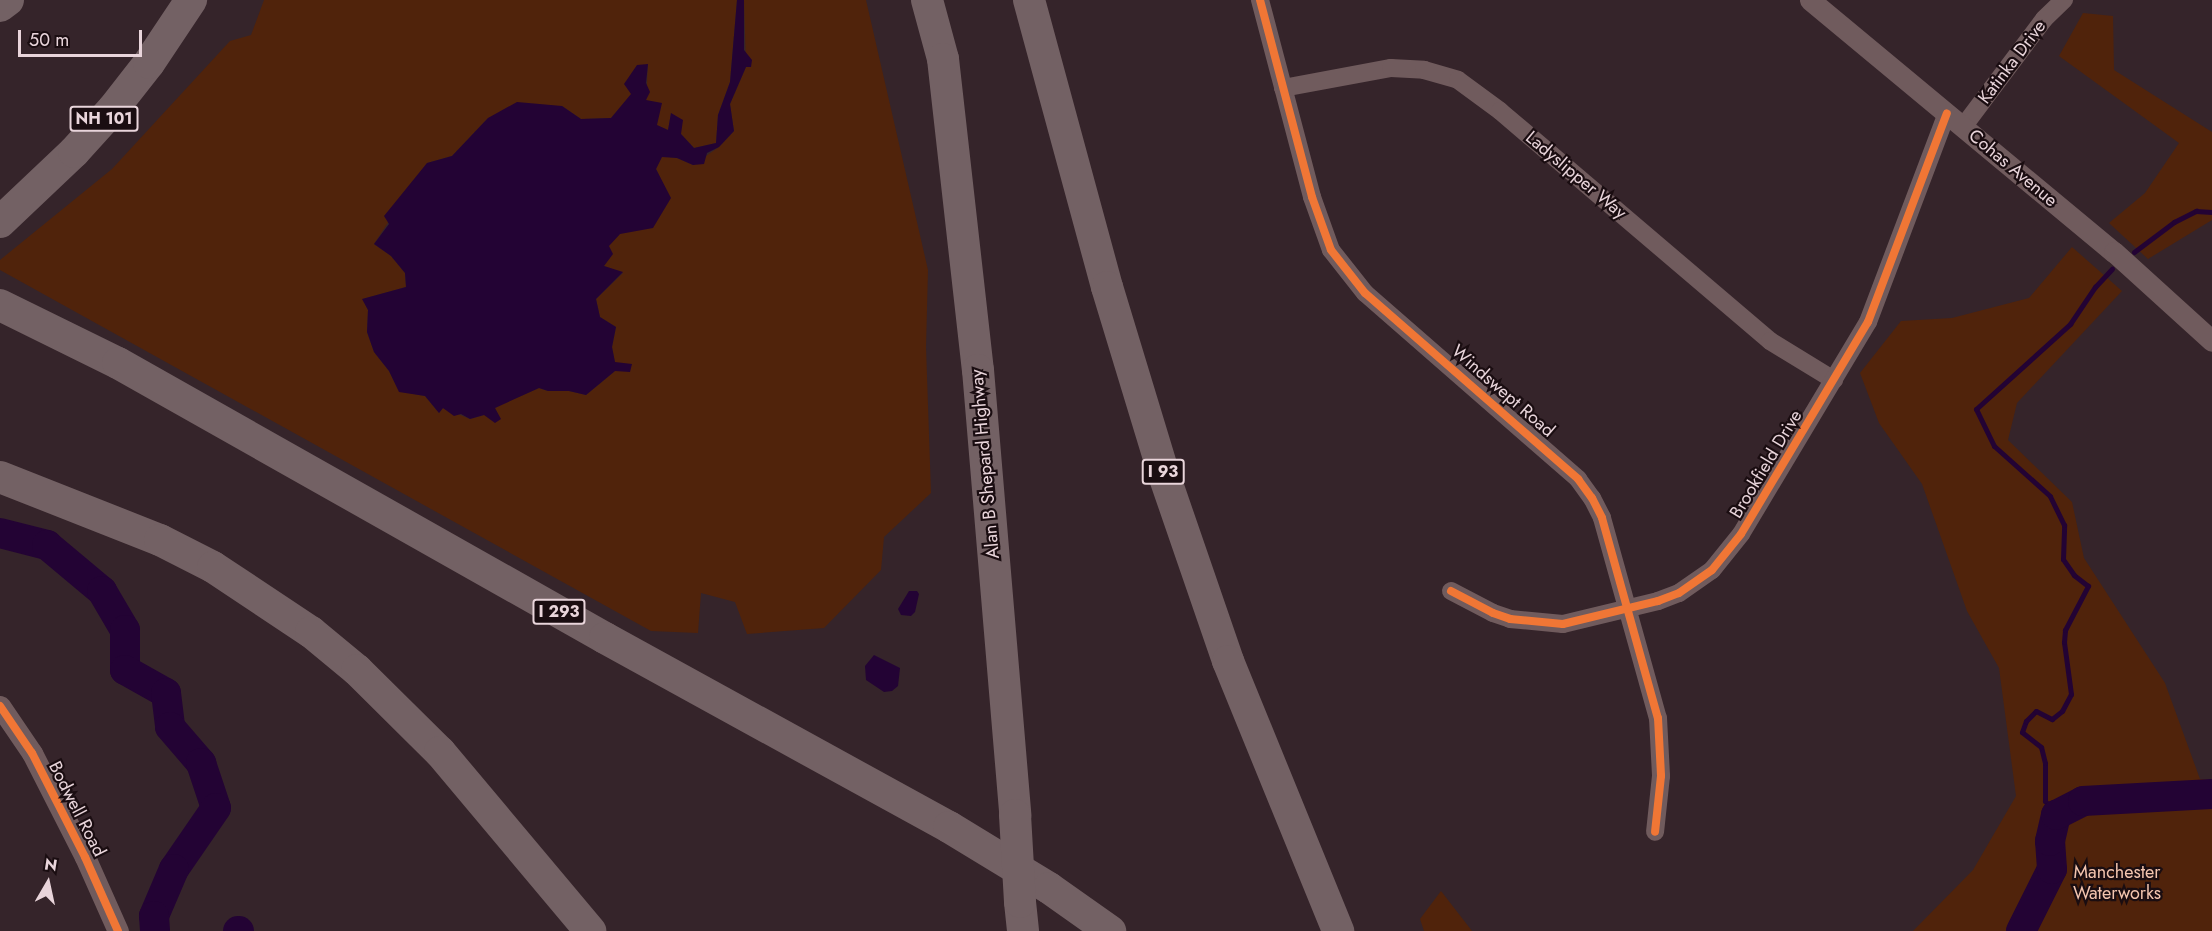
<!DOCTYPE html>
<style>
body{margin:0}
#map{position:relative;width:2212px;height:931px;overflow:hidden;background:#35242a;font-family:Jost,sans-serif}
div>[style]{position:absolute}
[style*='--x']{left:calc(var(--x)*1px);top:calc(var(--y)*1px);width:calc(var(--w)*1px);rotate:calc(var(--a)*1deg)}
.green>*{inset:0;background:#50230b}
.water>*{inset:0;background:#230334}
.stream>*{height:5px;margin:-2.5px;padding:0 2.5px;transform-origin:2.5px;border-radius:2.5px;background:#230334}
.river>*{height:30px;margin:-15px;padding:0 15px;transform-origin:15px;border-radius:15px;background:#230334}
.minor>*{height:18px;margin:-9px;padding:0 9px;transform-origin:9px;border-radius:9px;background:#705b5d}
.tertiary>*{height:21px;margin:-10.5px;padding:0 10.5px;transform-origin:10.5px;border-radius:10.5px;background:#705b5d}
.motorway>*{height:32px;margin:-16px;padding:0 16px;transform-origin:16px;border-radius:16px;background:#736164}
.motorway-bridge>*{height:32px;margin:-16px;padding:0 16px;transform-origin:16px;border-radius:16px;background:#736164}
.cycleway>*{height:8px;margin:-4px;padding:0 4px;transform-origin:4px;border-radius:4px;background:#f07635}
span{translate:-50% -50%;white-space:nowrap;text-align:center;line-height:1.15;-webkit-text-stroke:4.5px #1a0d11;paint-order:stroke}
.shield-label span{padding:2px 4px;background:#1a0d11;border:2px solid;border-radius:4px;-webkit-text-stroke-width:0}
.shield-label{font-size:16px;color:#e9d5db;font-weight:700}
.street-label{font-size:18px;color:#e9d5db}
.park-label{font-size:18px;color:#f4c5af}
.north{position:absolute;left:18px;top:853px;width:60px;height:60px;-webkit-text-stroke:4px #1a0d11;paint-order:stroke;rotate:9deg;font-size:16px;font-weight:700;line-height:24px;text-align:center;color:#e9d5db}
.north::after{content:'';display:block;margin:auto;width:21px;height:27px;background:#e9d5db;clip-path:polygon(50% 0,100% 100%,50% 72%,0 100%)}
.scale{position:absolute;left:18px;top:30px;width:124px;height:27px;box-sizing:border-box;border:3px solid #e9d5db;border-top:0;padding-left:8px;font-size:18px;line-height:21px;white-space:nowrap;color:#e9d5db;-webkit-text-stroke:4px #1a0d11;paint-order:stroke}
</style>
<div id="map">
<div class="green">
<i style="clip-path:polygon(264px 0,737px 0,730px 82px,718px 115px,716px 143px,694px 148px,681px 134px,671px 113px,668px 130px,656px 125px,646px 100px,648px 64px,632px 94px,611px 118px,581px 119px,562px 106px,488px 118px,452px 156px,427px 163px,374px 244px,391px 256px,405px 273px,406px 287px,363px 299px,368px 310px,367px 332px,374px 352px,389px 371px,399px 391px,425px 396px,439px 413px,443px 408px,470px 419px,484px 415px,502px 404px,539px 388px,548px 391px,569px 391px,586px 395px,615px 371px,631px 365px,615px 363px,612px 347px,616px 327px,600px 317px,596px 299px,623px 273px,604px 266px,608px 246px,620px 234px,670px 198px,656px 169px,662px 156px,677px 158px,693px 165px,719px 147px,734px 131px,730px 104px,746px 67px,744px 0,866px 0,928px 270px,926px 347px,931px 493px,884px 537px,881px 570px,824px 628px,747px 634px,735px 602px,701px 593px,698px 633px,651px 631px,0 270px,0 260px,112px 169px,230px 41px,251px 35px)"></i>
<i style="clip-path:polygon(2083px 13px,2113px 16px,2114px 70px,2212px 132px,2212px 220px,2148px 259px,2109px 223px,2145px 193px,2179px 143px,2059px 56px)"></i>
<i style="clip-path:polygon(2072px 247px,2122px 291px,2017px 403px,2008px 440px,2072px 502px,2084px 558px,2165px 683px,2200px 779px,2212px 780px,2212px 931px,1913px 931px,1973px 870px,2016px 796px,1999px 668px,1967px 611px,1922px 484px,1879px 423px,1860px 373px,1901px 321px,1952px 318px,2029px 298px)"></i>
<i style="clip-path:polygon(1441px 891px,1472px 931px,1424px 931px,1420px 919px)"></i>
</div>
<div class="water">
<i style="clip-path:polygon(737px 0,744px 0,744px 50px,752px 60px,751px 67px,746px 67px,730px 104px,734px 131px,719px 147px,707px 153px,704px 164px,693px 165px,677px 158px,662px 157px,656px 169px,671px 198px,653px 228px,620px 234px,609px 246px,613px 254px,604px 266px,623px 272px,596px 299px,600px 317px,616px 327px,612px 347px,615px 362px,632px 364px,630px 372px,615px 371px,586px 395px,569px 391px,548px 391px,539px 388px,495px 408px,501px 419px,495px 423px,484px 415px,470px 419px,461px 414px,454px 416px,443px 408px,439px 413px,425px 396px,399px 392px,389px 371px,374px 352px,367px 332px,368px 310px,362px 299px,406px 287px,405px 273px,391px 256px,374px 244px,389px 224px,384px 216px,427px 163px,452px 156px,488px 118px,517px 102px,562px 106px,581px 119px,611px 118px,631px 94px,624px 84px,637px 65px,648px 64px,646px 83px,650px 92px,646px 100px,662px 103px,657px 125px,668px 130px,671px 113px,683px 120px,681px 134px,694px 148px,716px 143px,718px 115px,730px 82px)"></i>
<i style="clip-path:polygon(909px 591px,917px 591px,919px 594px,915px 612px,911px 616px,901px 615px,898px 609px)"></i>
<i style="clip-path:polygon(874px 655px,900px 668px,898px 686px,892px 691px,884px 692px,866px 680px,865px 666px)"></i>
</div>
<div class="stream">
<i style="--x:2134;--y:252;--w:50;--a:-36.9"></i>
<i style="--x:2174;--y:222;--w:25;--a:-27"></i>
<i style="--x:2196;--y:211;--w:16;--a:4"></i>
<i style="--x:2056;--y:815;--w:18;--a:-128"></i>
<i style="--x:2045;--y:801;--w:38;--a:-90"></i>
<i style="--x:2045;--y:763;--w:16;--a:-104"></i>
<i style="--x:2041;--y:747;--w:24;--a:-142"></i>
<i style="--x:2022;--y:732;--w:12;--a:-70"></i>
<i style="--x:2026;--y:721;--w:14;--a:-45"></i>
<i style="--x:2036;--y:711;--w:18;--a:27"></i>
<i style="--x:2052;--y:719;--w:13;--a:-39"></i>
<i style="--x:2062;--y:711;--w:19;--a:-62"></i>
<i style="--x:2071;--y:694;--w:52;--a:-97.7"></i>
<i style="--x:2064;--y:642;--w:12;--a:-85"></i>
<i style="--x:2065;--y:630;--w:50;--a:-62.4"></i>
<i style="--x:2088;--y:586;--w:18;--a:-142"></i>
<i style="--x:2074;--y:575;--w:19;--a:-125"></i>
<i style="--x:2063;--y:559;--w:34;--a:-88"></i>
<i style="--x:2064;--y:525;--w:32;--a:-116"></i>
<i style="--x:2050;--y:496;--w:75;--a:-138.2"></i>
<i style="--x:1994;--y:446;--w:41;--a:-115.9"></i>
<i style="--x:1976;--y:409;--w:127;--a:-42.1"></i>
<i style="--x:2070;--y:324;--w:45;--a:-56"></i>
<i style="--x:2095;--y:287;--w:25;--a:-47"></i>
</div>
<div class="river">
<i style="--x:0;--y:533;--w:49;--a:14.3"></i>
<i style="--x:47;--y:545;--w:72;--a:39.9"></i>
<i style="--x:102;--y:591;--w:45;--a:59.5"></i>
<i style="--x:125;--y:630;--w:40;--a:90"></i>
<i style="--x:125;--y:670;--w:47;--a:29.3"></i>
<i style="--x:166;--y:693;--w:34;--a:83"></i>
<i style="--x:170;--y:727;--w:48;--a:49.3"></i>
<i style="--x:201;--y:763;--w:47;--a:71.6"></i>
<i style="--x:216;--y:808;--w:74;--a:124.5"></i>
<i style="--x:174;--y:869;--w:51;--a:113.1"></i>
<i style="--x:154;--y:916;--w:15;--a:86"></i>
<i style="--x:238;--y:931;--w:1;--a:0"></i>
<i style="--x:2021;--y:931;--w:69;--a:-63.4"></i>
<i style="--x:2052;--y:869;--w:28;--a:-94"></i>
<i style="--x:2050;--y:841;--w:27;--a:-77"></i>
<i style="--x:2056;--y:815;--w:30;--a:-27"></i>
<i style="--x:2083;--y:801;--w:129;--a:-3.1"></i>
</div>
<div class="minor">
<i style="--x:1260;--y:0;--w:204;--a:75.2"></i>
<i style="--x:1312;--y:197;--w:56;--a:70.3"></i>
<i style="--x:1331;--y:250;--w:55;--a:51.7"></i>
<i style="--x:1365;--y:293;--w:283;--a:41.1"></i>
<i style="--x:1578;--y:479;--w:24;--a:54"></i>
<i style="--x:1592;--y:498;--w:22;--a:63"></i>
<i style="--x:1602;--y:518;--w:208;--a:74.4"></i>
<i style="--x:1658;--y:718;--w:58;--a:87"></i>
<i style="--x:1661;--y:776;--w:56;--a:96.1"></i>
<i style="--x:1283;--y:88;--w:110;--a:-10.5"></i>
<i style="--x:1391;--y:68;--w:33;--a:3"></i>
<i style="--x:1424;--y:70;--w:35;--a:16"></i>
<i style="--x:1458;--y:80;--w:52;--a:36.4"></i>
<i style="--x:1500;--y:111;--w:355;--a:40.4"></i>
<i style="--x:1770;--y:341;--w:75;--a:31.4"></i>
<i style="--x:1963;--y:127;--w:135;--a:-53.1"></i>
<i style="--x:2044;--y:19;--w:28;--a:-44"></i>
<i style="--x:1451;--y:591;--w:47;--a:27.6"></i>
<i style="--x:1493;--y:613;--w:18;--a:19"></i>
<i style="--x:1510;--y:619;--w:53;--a:5.4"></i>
<i style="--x:1563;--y:624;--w:98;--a:-13.6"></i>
<i style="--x:1658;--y:601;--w:22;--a:-21"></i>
<i style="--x:1679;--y:593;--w:40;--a:-34.9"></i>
<i style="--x:1712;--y:570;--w:46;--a:-51.1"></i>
<i style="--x:1741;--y:534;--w:247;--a:-59.1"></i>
<i style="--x:1868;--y:322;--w:223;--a:-69.3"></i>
</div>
<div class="tertiary">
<i style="--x:1810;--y:0;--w:395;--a:39.7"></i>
<i style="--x:2114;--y:252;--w:132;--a:42.2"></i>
<i style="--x:0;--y:706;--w:57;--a:55.8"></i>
<i style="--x:32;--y:753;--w:117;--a:63"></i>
<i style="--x:85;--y:857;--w:81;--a:66"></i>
</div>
<div class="motorway">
<i style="--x:927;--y:0;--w:61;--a:74.8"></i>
<i style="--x:943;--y:59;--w:313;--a:83.6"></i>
<i style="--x:978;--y:370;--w:447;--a:85.2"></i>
<i style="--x:1029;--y:0;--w:297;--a:74.8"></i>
<i style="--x:1107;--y:287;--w:196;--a:73.1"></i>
<i style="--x:1164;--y:475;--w:197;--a:71"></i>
<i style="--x:1228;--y:661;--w:292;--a:67.8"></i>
<i style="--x:0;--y:6;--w:10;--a:-37"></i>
<i style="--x:0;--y:222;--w:102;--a:-43.4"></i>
<i style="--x:74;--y:152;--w:58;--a:-47.8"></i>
<i style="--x:113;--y:109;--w:58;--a:-52"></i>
<i style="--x:149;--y:63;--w:76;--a:-56.3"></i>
<i style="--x:0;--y:305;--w:131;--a:26.2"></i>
<i style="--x:118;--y:363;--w:559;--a:29.45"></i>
<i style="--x:605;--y:638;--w:393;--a:28.8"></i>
<i style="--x:949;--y:827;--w:117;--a:31.4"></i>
<i style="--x:1049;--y:888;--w:75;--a:35.2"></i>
<i style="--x:0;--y:477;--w:172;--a:21.5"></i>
<i style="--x:160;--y:540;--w:59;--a:27"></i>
<i style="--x:213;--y:567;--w:118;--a:33.6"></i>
<i style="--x:311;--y:632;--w:60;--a:39.6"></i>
<i style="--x:357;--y:670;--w:117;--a:44.7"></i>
<i style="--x:440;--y:752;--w:234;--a:50"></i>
<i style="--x:1020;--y:902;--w:29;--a:84"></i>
</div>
<div class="motorway-bridge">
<i style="--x:1015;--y:815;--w:87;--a:86.7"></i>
</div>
<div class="cycleway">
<i style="--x:1260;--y:0;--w:204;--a:75.2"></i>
<i style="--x:1312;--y:197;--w:56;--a:70.3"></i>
<i style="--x:1331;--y:250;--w:55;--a:51.7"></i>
<i style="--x:1365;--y:293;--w:283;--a:41.1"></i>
<i style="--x:1578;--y:479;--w:24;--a:54"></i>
<i style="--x:1592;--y:498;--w:22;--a:63"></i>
<i style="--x:1602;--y:518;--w:208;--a:74.4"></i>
<i style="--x:1658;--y:718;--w:58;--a:87"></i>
<i style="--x:1661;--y:776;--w:56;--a:96.1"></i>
<i style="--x:1451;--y:591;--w:47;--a:27.6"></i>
<i style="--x:1493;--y:613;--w:18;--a:19"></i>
<i style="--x:1510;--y:619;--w:53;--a:5.4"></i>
<i style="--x:1563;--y:624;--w:98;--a:-13.6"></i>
<i style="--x:1658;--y:601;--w:22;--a:-21"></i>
<i style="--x:1679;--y:593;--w:40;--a:-34.9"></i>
<i style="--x:1712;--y:570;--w:46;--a:-51.1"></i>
<i style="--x:1741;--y:534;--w:247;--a:-59.1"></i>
<i style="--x:1868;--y:322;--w:223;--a:-69.3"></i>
<i style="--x:0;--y:706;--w:57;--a:55.8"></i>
<i style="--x:32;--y:753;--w:117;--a:63"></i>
<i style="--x:85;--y:857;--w:81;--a:66"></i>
</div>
<div class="shield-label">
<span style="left:104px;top:119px">NH 101</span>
<span style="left:1163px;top:472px">I 93</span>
<span style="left:559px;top:612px">I 293</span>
</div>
<div class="street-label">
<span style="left:2012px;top:62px;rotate:-53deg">Katinka Drive</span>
<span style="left:2013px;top:168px;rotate:40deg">Cohas Avenue</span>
<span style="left:1576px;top:175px;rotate:40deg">Ladyslipper Way</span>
<span style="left:1503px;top:391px;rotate:41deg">Windswept Road</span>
<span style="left:985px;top:464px;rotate:-95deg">Alan B Shepard Highway</span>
<span style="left:1766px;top:464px;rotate:-59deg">Brookfield Drive</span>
<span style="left:77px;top:809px;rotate:63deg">Bodwell Road</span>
</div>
<div class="park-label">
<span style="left:2117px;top:883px">Manchester<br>Waterworks</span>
</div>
<div class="north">N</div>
<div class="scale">50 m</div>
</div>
